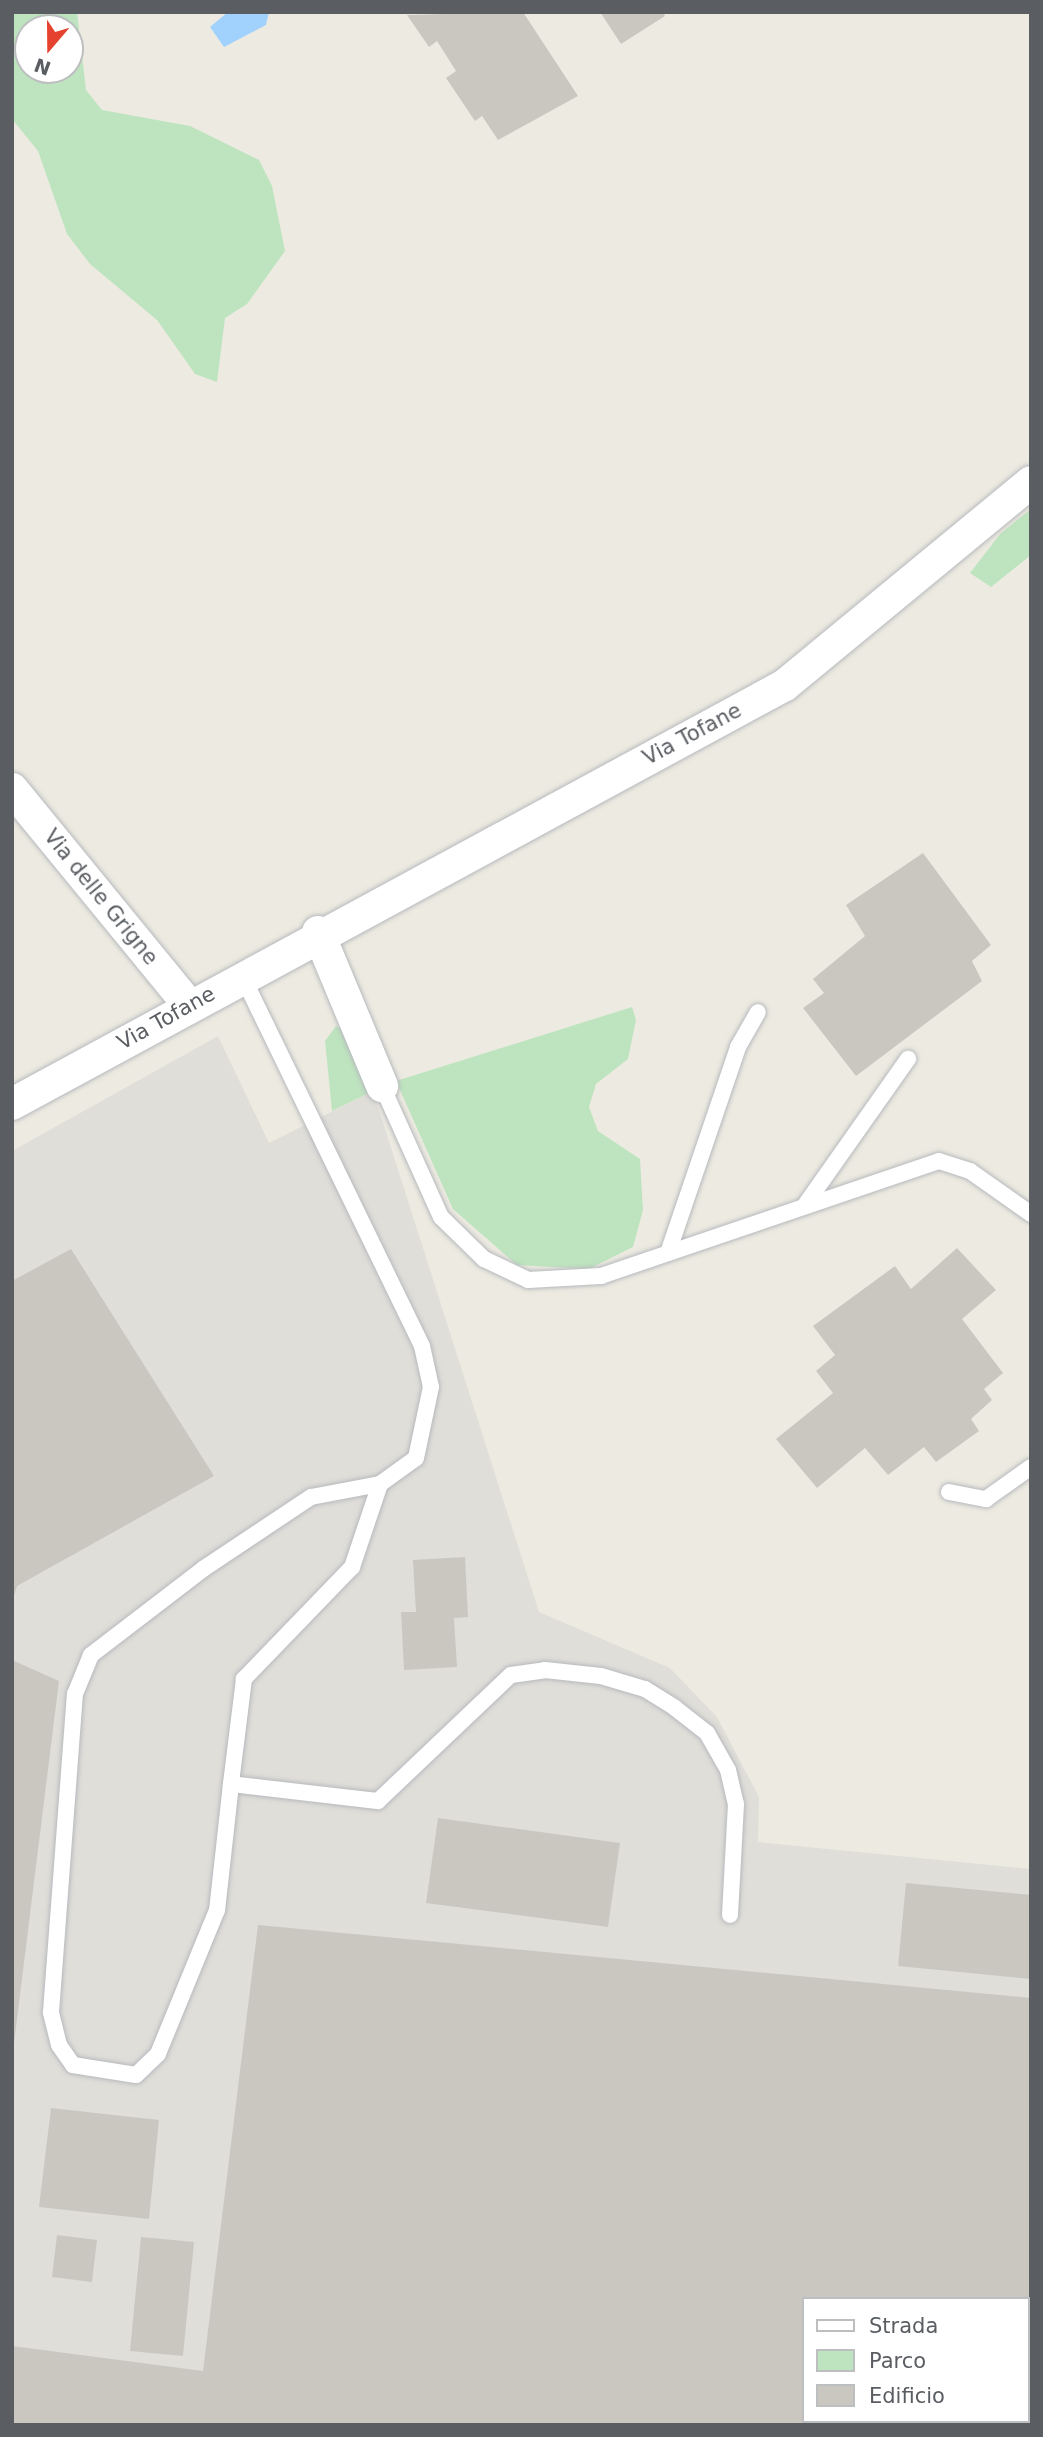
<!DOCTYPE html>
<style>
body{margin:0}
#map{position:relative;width:1043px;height:2437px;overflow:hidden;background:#edebe1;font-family:"DejaVu Sans",sans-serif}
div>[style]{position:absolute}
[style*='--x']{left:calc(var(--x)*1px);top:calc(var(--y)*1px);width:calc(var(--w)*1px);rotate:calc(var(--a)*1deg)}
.industrial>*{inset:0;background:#e0ded9}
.green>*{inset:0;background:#bee4bf}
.water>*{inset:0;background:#a1d2fd}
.building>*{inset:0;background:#cac7c1}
.roads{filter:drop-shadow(0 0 2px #b7b9be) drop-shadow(0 0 2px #b7b9be)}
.service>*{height:16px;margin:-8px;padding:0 8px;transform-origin:8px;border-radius:8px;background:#fff}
.minor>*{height:32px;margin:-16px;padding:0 16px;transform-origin:16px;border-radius:16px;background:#fff}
span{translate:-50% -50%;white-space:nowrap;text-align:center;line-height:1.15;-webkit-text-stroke:5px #fff;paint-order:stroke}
.street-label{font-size:21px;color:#5a5d62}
.frame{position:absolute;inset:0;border:14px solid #5a5d62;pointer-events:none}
.legend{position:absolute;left:802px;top:2297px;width:228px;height:126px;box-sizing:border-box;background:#fff;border:2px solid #bdbec0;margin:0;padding:9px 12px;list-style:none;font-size:21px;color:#5a5d62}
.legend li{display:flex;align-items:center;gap:14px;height:35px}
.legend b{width:35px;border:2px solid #bdbec0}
.north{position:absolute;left:14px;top:14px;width:70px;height:70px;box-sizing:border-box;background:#fff;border:2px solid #bdbec0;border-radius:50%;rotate:200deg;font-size:19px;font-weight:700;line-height:28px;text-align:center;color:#5a5d62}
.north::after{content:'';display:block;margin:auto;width:24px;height:32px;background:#e5432f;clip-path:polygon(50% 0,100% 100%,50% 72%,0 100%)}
</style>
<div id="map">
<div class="industrial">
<i style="clip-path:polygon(evenodd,218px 1036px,269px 1143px,373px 1091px,539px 1612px,670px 1668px,717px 1717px,759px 1797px,758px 1842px,1031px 1869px,1031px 2425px,12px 2425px,12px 1151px,218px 1036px,803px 2299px,1027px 2299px,1027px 2421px,803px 2421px,803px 2299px)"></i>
</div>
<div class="green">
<i style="clip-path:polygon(evenodd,12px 12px,77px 12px,86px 90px,102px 110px,190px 126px,259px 160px,272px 186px,285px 251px,247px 304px,225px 318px,217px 382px,195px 374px,157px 320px,90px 264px,67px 234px,38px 151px,12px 119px,12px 12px,28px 28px,70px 28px,70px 70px,28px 70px,28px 28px)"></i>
<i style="clip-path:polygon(1031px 509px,1031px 555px,991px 587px,970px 573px,1000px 534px)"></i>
<i style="clip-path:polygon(632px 1007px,636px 1020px,628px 1059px,596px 1084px,589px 1107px,598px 1131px,640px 1159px,643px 1210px,633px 1247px,589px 1269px,517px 1265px,453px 1209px,396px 1081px)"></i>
<i style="clip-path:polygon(336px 1026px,347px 1032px,366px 1090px,373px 1091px,332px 1111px,325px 1041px)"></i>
</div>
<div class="water">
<i style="clip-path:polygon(228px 12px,269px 12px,266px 25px,224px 47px,210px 27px)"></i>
</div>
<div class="building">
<i style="clip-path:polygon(523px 12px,578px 96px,498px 140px,482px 116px,475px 121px,446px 78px,456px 71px,437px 41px,429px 47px,407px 15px)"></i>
<i style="clip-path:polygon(600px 12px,663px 12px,665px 16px,621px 44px)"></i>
<i style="clip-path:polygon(923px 853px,991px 945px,972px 961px,982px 981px,856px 1076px,803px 1008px,824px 993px,813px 979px,865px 936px,846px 905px)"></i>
<i style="clip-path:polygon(957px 1248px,996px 1290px,962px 1319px,1003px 1373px,984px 1389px,992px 1400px,971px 1419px,979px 1431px,936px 1462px,924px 1447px,888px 1475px,865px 1448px,817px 1488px,776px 1439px,833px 1393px,816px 1371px,835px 1355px,813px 1326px,895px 1266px,911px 1289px)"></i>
<i style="clip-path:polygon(71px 1249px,214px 1476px,17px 1586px,12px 1602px,12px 1281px)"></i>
<i style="clip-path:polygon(465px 1557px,468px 1617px,454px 1618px,457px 1667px,404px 1670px,401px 1612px,416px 1612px,413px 1560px)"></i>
<i style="clip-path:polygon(12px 1660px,59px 1681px,14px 2043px,12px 2043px)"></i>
<i style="clip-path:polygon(438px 1818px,620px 1843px,608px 1927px,426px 1903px)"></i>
<i style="clip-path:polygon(906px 1883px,1031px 1895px,1031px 1979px,898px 1966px)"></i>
<i style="clip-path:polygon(evenodd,258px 1925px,1031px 1998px,1031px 2425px,12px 2425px,12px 2346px,203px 2371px,258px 1925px,803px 2299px,1027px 2299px,1027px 2421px,803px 2421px,803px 2299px)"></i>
<i style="clip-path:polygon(51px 2108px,159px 2120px,149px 2219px,39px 2207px)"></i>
<i style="clip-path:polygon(57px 2235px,97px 2240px,92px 2282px,52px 2277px)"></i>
<i style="clip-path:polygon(141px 2237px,194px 2242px,183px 2356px,130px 2351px)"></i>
</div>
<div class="roads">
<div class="service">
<i style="--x:382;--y:1086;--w:144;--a:65.8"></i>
<i style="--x:441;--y:1217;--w:60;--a:44.3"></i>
<i style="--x:484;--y:1259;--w:49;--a:25.5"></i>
<i style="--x:528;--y:1280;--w:73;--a:-3.1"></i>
<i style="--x:601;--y:1276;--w:357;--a:-18.8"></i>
<i style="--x:939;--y:1161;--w:33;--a:18"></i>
<i style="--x:970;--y:1171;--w:75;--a:35.2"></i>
<i style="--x:805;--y:1205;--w:179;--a:-54.8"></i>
<i style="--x:668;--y:1253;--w:218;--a:-71.2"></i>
<i style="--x:738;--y:1047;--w:40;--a:-60.3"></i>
<i style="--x:380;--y:1484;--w:88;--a:108.6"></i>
<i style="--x:352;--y:1567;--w:156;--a:134"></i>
<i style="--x:244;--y:1679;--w:106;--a:97.1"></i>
<i style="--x:231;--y:1784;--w:148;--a:6.6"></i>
<i style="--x:378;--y:1801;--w:183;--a:-43.5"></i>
<i style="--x:511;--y:1675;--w:34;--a:-8"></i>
<i style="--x:545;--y:1670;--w:56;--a:6.1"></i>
<i style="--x:601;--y:1676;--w:46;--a:16.5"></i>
<i style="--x:645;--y:1689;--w:36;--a:32"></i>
<i style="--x:675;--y:1708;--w:41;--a:38"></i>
<i style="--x:707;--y:1733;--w:43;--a:60.4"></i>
<i style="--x:728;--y:1770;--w:35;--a:77"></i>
<i style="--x:736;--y:1804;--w:111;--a:93.1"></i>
<i style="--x:949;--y:1492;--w:38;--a:11"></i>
<i style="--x:986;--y:1499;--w:55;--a:-35.4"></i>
<i style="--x:231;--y:1784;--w:127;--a:96.3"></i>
<i style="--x:217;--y:1910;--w:156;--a:112.3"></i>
<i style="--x:158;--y:2054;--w:30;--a:136"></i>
<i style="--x:136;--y:2075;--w:64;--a:-171"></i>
<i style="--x:73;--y:2065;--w:24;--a:-125"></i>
<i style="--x:59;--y:2045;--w:34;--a:-104"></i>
<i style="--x:51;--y:2012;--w:319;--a:-85.7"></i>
<i style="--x:75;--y:1694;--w:42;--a:-67.7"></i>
<i style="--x:91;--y:1655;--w:141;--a:-37.5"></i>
<i style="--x:203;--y:1569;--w:130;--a:-33.7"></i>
<i style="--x:311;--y:1497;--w:70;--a:-10.7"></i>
<i style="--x:380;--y:1484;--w:44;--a:-35.8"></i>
<i style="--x:416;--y:1458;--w:73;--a:-78.1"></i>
<i style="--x:431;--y:1387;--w:42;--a:-102.4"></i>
<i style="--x:422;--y:1346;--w:411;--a:-115.9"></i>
</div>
<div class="minor">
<i style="--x:12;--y:789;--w:279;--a:50.7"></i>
<i style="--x:318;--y:932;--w:167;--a:67.4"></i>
<i style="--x:12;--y:1104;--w:879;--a:-28.46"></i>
<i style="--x:785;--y:685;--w:319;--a:-39.5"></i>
</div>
</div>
<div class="street-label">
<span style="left:692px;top:734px;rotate:-28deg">Via Tofane</span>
<span style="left:101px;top:897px;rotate:51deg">Via delle Grigne</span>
<span style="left:166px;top:1018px;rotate:-29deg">Via Tofane</span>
</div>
<div class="frame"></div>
<ul class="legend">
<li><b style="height:9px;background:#fff"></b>Strada</li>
<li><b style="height:19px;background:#bee4bf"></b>Parco</li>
<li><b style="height:19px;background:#cac7c1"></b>Edificio</li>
</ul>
<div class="north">N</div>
</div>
